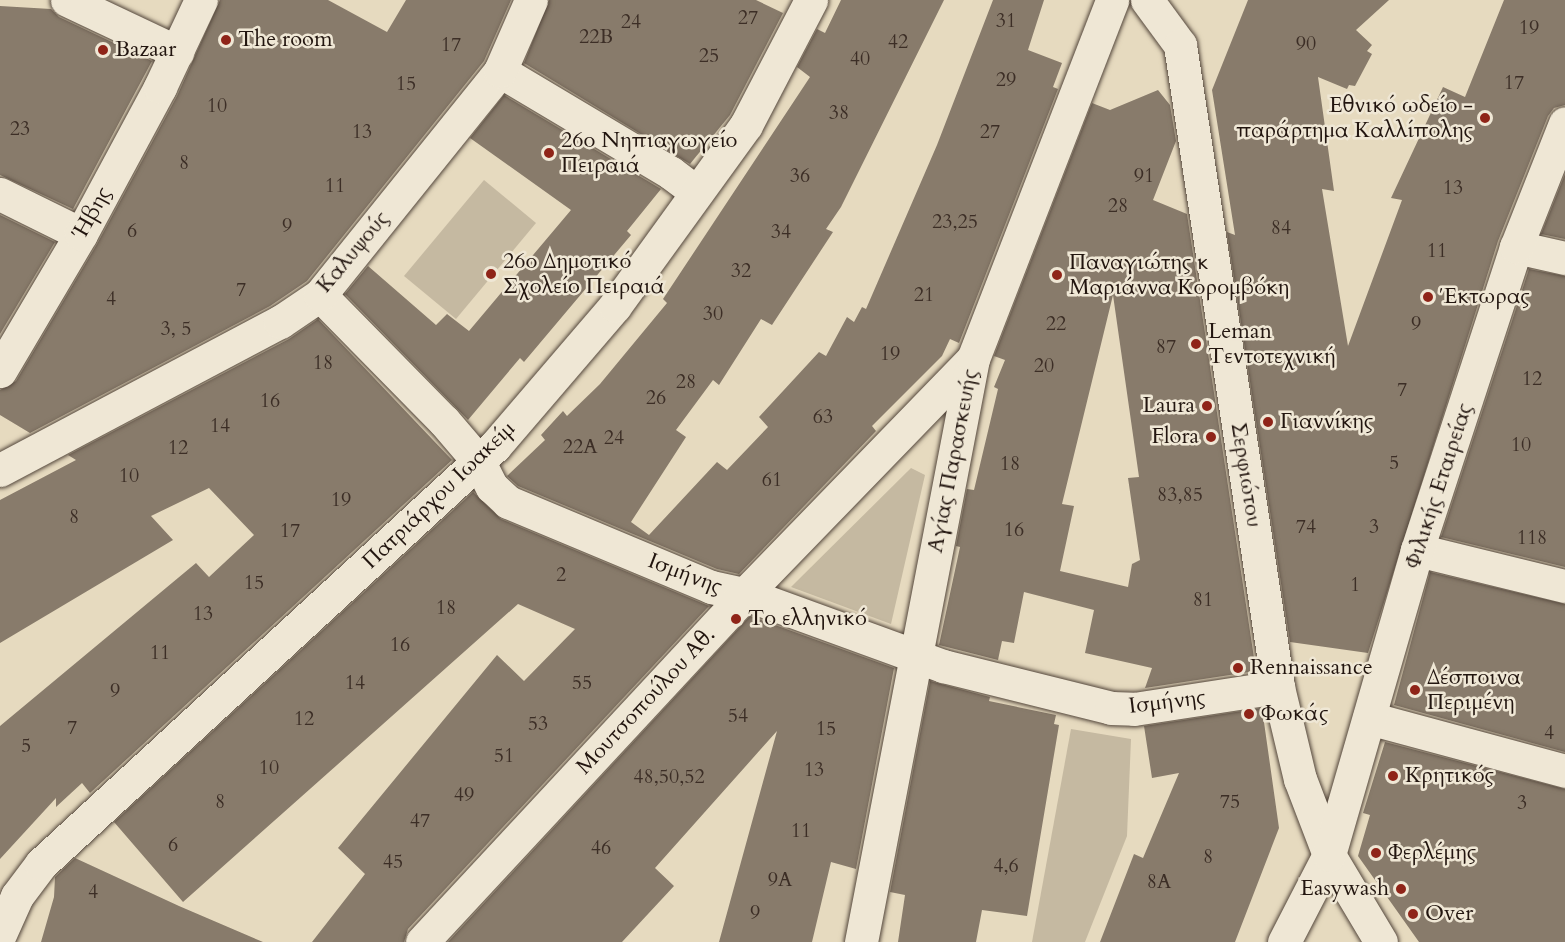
<!DOCTYPE html>
<meta charset="utf-8">
<style>
body{margin:0}
#map{position:relative;width:1565px;height:942px;overflow:hidden;background:#e6dabf;font-family:Cardo,serif}
div>[style]{position:absolute}
[style*='--x']{left:calc(var(--x)*1px);top:calc(var(--y)*1px);width:calc(var(--w)*1px);rotate:calc(var(--a)*1deg)}
.green>*{inset:0;background:#c5b9a1}
.building>*{inset:0;background:#887b6b}
.roads{filter:drop-shadow(0 0 2px #53463b) drop-shadow(0 0 2px #53463b)}
.minor>*{height:33px;margin:-16.5px;padding:0 16.5px;transform-origin:16.5px;border-radius:16.5px;background:#efe7d5}
.dots>*{width:16px;height:16px;translate:-50% -50%;box-sizing:border-box;border:3px solid #efe7d5;border-radius:50%}
span{translate:-50% -50%;white-space:nowrap;text-align:center;line-height:1.15;-webkit-text-stroke:5px #efe7d5;paint-order:stroke}
.number-label{font-size:20px;color:#3c2e26}
.number-label span{-webkit-text-stroke-width:0}
.poi-label{font-size:22px;color:#22150f}
.left{translate:0 -50%;text-align:left}
.right{translate:-100% -50%;text-align:right}
.street-label{font-size:22px;color:#22150f}
</style>
<div id="map">
<div class="green">
<i style="clip-path:polygon(484px 180px,536px 223px,456px 319px,404px 276px)"></i>
<i style="clip-path:polygon(911px 468px,925px 475px,891px 624px,791px 587px)"></i>
<i style="clip-path:polygon(1071px 729px,1131px 739px,1127px 836px,1085px 942px,1032px 942px)"></i>
</div>
<div class="building">
<i style="clip-path:polygon(220px 0,328px 0,387px 32px,406px 0,511px 0,484px 61px,307px 281px,270px 306px,30px 433px,0 415px,0 390px,16px 381px,97px 244px,177px 96px)"></i>
<i style="clip-path:polygon(549px 0,756px 0,783px 13px,730px 115px,690px 164px,524px 63px)"></i>
<i style="clip-path:polygon(841px 0,944px 0,841px 207px,826px 229px,833px 232px,772px 325px,761px 319px,719px 385px,713px 380px,676px 430px,686px 437px,631px 522px,649px 535px,717px 462px,727px 470px,768px 427px,759px 417px,819px 352px,826px 356px,847px 317px,854px 322px,862px 307px,866px 309px,937px 145px,993px 0,1044px 0,1028px 50px,1062px 63px,1053px 87px,1058px 89px,959px 343px,950px 339px,942px 356px,872px 426px,876px 431px,739px 574px,717px 569px,518px 486px,507px 476px,545px 440px,541px 435px,563px 411px,567px 416px,600px 384px,667px 303px,663px 299px,810px 77px,797px 67px,817px 29px,825px 33px)"></i>
<i style="clip-path:polygon(1248px 0,1389px 0,1356px 30px,1372px 45px,1367px 51px,1372px 54px,1355px 86px,1349px 85px,1347px 89px,1318px 77px,1334px 191px,1322px 189px,1348px 346px,1402px 200px,1391px 198px,1443px 87px,1465px 97px,1504px 0,1565px 0,1565px 105px,1554px 108px,1548px 116px,1498px 241px,1368px 653px,1290px 642px,1227px 232px,1235px 235px,1212px 90px)"></i>
<i style="clip-path:polygon(0 6px,51px 9px,59px 17px,152px 61px,73px 209px,0 175px)"></i>
<i style="clip-path:polygon(evenodd,1158px 90px,1170px 105px,1176px 141px,1153px 200px,1187px 214px,1256px 671px,1145px 688px,1152px 668px,1085px 653px,1094px 610px,1024px 592px,1014px 643px,1002px 641px,998px 660px,939px 645px,960px 547px,956px 546px,967px 489px,974px 490px,998px 389px,994px 387px,1005px 360px,994px 356px,1092px 103px,1110px 110px,1158px 90px,1113px 295px,1139px 477px,1128px 478px,1140px 560px,1132px 564px,1128px 587px,1060px 571px,1074px 506px,1062px 504px,1113px 295px)"></i>
<i style="clip-path:polygon(504px 95px,661px 189px,627px 231px,631px 235px,524px 362px,520px 358px,468px 420px,345px 294px,368px 266px,436px 325px,447px 314px,469px 331px,571px 210px,470px 138px)"></i>
<i style="clip-path:polygon(1565px 174px,1565px 239px,1541px 234px)"></i>
<i style="clip-path:polygon(0 215px,55px 242px,0 334px)"></i>
<i style="clip-path:polygon(1529px 269px,1565px 276px,1565px 567px,1441px 537px)"></i>
<i style="clip-path:polygon(318px 319px,452px 460px,90px 793px,82px 783px,56px 807px,56px 798px,0 859px,0 726px,196px 563px,209px 577px,254px 535px,209px 488px,151px 516px,173px 540px,0 643px,0 500px,76px 460px,68px 455px,289px 339px)"></i>
<i style="clip-path:polygon(473px 492px,501px 519px,709px 606px,408px 929px,404px 942px,312px 942px,365px 874px,338px 848px,497px 655px,524px 681px,575px 629px,518px 604px,183px 902px,114px 822px)"></i>
<i style="clip-path:polygon(1430px 572px,1565px 604px,1565px 752px,1394px 705px)"></i>
<i style="clip-path:polygon(750px 616px,894px 668px,856px 869px,831px 862px,812px 942px,719px 942px,777px 731px,655px 868px,674px 886px,622px 942px,448px 942px)"></i>
<i style="clip-path:polygon(930px 681px,990px 697px,989px 701px,1056px 715px,1054px 724px,1059px 725px,1027px 916px,982px 910px,976px 942px,898px 942px,905px 895px,890px 892px)"></i>
<i style="clip-path:polygon(1262px 708px,1279px 828px,1235px 942px,1100px 942px,1134px 854px,1143px 858px,1179px 773px,1152px 778px,1144px 726px)"></i>
<i style="clip-path:polygon(1385px 742px,1565px 789px,1565px 942px,1419px 942px,1358px 856px,1370px 815px,1363px 813px)"></i>
<i style="clip-path:polygon(75px 858px,179px 906px,263px 942px,41px 942px,54px 897px,55px 877px)"></i>
</div>
<div class="roads">
<div class="minor">
<i style="--x:67;--y:0;--w:122;--a:25.3"></i>
<i style="--x:1147;--y:0;--w:56;--a:53.7"></i>
<i style="--x:1180;--y:45;--w:649;--a:81.32"></i>
<i style="--x:1278;--y:687;--w:95;--a:76.6"></i>
<i style="--x:1300;--y:779;--w:81;--a:69.1"></i>
<i style="--x:1329;--y:855;--w:101;--a:59.1"></i>
<i style="--x:500;--y:71;--w:199;--a:30.8"></i>
<i style="--x:671;--y:173;--w:31;--a:37"></i>
<i style="--x:0;--y:194;--w:90;--a:26.3"></i>
<i style="--x:1516;--y:247;--w:50;--a:12.7"></i>
<i style="--x:320;--y:295;--w:177;--a:45.5"></i>
<i style="--x:444;--y:421;--w:54;--a:49.5"></i>
<i style="--x:479;--y:462;--w:28;--a:63"></i>
<i style="--x:492;--y:487;--w:22;--a:43"></i>
<i style="--x:508;--y:502;--w:220;--a:22.7"></i>
<i style="--x:711;--y:587;--w:35;--a:12"></i>
<i style="--x:745;--y:594;--w:211;--a:20"></i>
<i style="--x:943;--y:666;--w:173;--a:14"></i>
<i style="--x:1111;--y:708;--w:23;--a:2"></i>
<i style="--x:1134;--y:709;--w:146;--a:-8.7"></i>
<i style="--x:0;--y:371;--w:159;--a:-59.4"></i>
<i style="--x:81;--y:234;--w:167;--a:-61.7"></i>
<i style="--x:160;--y:87;--w:96;--a:-64.8"></i>
<i style="--x:0;--y:470;--w:317;--a:-27.9"></i>
<i style="--x:280;--y:322;--w:48;--a:-34"></i>
<i style="--x:320;--y:295;--w:287;--a:-51.2"></i>
<i style="--x:500;--y:71;--w:77;--a:-66.4"></i>
<i style="--x:1417;--y:550;--w:152;--a:13.7"></i>
<i style="--x:1369;--y:718;--w:203;--a:15.1"></i>
<i style="--x:0;--y:934;--w:42;--a:-65.9"></i>
<i style="--x:17;--y:896;--w:40;--a:-53"></i>
<i style="--x:41;--y:864;--w:617;--a:-42.64"></i>
<i style="--x:495;--y:446;--w:184;--a:-49.4"></i>
<i style="--x:615;--y:306;--w:223;--a:-54.1"></i>
<i style="--x:746;--y:125;--w:141;--a:-62.5"></i>
<i style="--x:422;--y:942;--w:475;--a:-47.1"></i>
<i style="--x:745;--y:594;--w:327;--a:-45.9"></i>
<i style="--x:861;--y:942;--w:594;--a:-79.13"></i>
<i style="--x:973;--y:359;--w:385;--a:-68.8"></i>
<i style="--x:1284;--y:942;--w:98;--a:-62.7"></i>
<i style="--x:1329;--y:855;--w:317;--a:-73.9"></i>
<i style="--x:1417;--y:550;--w:319;--a:-71.9"></i>
<i style="--x:1516;--y:247;--w:133;--a:-68.4"></i>
</div>
</div>
<div class="dots">
<i style="left:226px;top:40px;background:#8f2418"></i>
<i style="left:103px;top:50px;background:#8f2418"></i>
<i style="left:1485px;top:118px;background:#8f2418"></i>
<i style="left:549px;top:153px;background:#8f2418"></i>
<i style="left:491px;top:274px;background:#8f2418"></i>
<i style="left:1057px;top:275px;background:#8f2418"></i>
<i style="left:1428px;top:297px;background:#8f2418"></i>
<i style="left:1196px;top:344px;background:#8f2418"></i>
<i style="left:1207px;top:406px;background:#8f2418"></i>
<i style="left:1268px;top:422px;background:#8f2418"></i>
<i style="left:1211px;top:437px;background:#8f2418"></i>
<i style="left:736px;top:619px;background:#8f2418"></i>
<i style="left:1238px;top:668px;background:#8f2418"></i>
<i style="left:1415px;top:690px;background:#8f2418"></i>
<i style="left:1249px;top:714px;background:#8f2418"></i>
<i style="left:1393px;top:776px;background:#8f2418"></i>
<i style="left:1376px;top:853px;background:#8f2418"></i>
<i style="left:1401px;top:889px;background:#8f2418"></i>
<i style="left:1413px;top:914px;background:#8f2418"></i>
</div>
<div class="number-label">
<span style="left:748px;top:17px">27</span>
<span style="left:1006px;top:20px">31</span>
<span style="left:631px;top:21px">24</span>
<span style="left:1529px;top:27px">19</span>
<span style="left:596px;top:36px">22Β</span>
<span style="left:898px;top:41px">42</span>
<span style="left:1306px;top:43px">90</span>
<span style="left:451px;top:44px">17</span>
<span style="left:709px;top:55px">25</span>
<span style="left:860px;top:58px">40</span>
<span style="left:1006px;top:79px">29</span>
<span style="left:1514px;top:82px">17</span>
<span style="left:406px;top:83px">15</span>
<span style="left:217px;top:105px">10</span>
<span style="left:839px;top:112px">38</span>
<span style="left:20px;top:128px">23</span>
<span style="left:362px;top:131px">13</span>
<span style="left:990px;top:131px">27</span>
<span style="left:184px;top:162px">8</span>
<span style="left:800px;top:175px">36</span>
<span style="left:1144px;top:175px">91</span>
<span style="left:335px;top:185px">11</span>
<span style="left:1453px;top:187px">13</span>
<span style="left:1118px;top:205px">28</span>
<span style="left:955px;top:221px">23,25</span>
<span style="left:287px;top:225px">9</span>
<span style="left:1281px;top:227px">84</span>
<span style="left:132px;top:230px">6</span>
<span style="left:781px;top:231px">34</span>
<span style="left:1437px;top:250px">11</span>
<span style="left:741px;top:270px">32</span>
<span style="left:241px;top:289px">7</span>
<span style="left:924px;top:294px">21</span>
<span style="left:111px;top:298px">4</span>
<span style="left:713px;top:313px">30</span>
<span style="left:1056px;top:323px">22</span>
<span style="left:1416px;top:323px">9</span>
<span style="left:176px;top:328px">3, 5</span>
<span style="left:1166px;top:346px">87</span>
<span style="left:890px;top:353px">19</span>
<span style="left:323px;top:362px">18</span>
<span style="left:1044px;top:365px">20</span>
<span style="left:1532px;top:378px">12</span>
<span style="left:686px;top:381px">28</span>
<span style="left:1402px;top:389px">7</span>
<span style="left:656px;top:397px">26</span>
<span style="left:270px;top:400px">16</span>
<span style="left:823px;top:416px">63</span>
<span style="left:220px;top:425px">14</span>
<span style="left:614px;top:437px">24</span>
<span style="left:1521px;top:444px">10</span>
<span style="left:580px;top:446px">22Α</span>
<span style="left:178px;top:447px">12</span>
<span style="left:1394px;top:462px">5</span>
<span style="left:1010px;top:463px">18</span>
<span style="left:129px;top:475px">10</span>
<span style="left:772px;top:479px">61</span>
<span style="left:1180px;top:494px">83,85</span>
<span style="left:341px;top:499px">19</span>
<span style="left:74px;top:516px">8</span>
<span style="left:1306px;top:526px">74</span>
<span style="left:1374px;top:526px">3</span>
<span style="left:1014px;top:529px">16</span>
<span style="left:290px;top:530px">17</span>
<span style="left:1532px;top:537px">118</span>
<span style="left:561px;top:574px">2</span>
<span style="left:254px;top:582px">15</span>
<span style="left:1355px;top:584px">1</span>
<span style="left:1203px;top:599px">81</span>
<span style="left:446px;top:607px">18</span>
<span style="left:203px;top:613px">13</span>
<span style="left:400px;top:644px">16</span>
<span style="left:160px;top:652px">11</span>
<span style="left:355px;top:682px">14</span>
<span style="left:582px;top:682px">55</span>
<span style="left:115px;top:690px">9</span>
<span style="left:738px;top:715px">54</span>
<span style="left:304px;top:718px">12</span>
<span style="left:538px;top:723px">53</span>
<span style="left:72px;top:727px">7</span>
<span style="left:826px;top:728px">15</span>
<span style="left:1549px;top:732px">4</span>
<span style="left:26px;top:745px">5</span>
<span style="left:504px;top:755px">51</span>
<span style="left:269px;top:767px">10</span>
<span style="left:814px;top:769px">13</span>
<span style="left:669px;top:776px">48,50,52</span>
<span style="left:464px;top:794px">49</span>
<span style="left:220px;top:801px">8</span>
<span style="left:1230px;top:801px">75</span>
<span style="left:1522px;top:802px">3</span>
<span style="left:420px;top:820px">47</span>
<span style="left:801px;top:830px">11</span>
<span style="left:173px;top:844px">6</span>
<span style="left:601px;top:847px">46</span>
<span style="left:1208px;top:856px">8</span>
<span style="left:393px;top:861px">45</span>
<span style="left:1006px;top:865px">4,6</span>
<span style="left:780px;top:879px">9Α</span>
<span style="left:1159px;top:881px">8Α</span>
<span style="left:93px;top:891px">4</span>
<span style="left:755px;top:912px">9</span>
</div>
<div class="poi-label">
<span class="left" style="left:238px;top:40px">The room</span>
<span class="left" style="left:115px;top:50px">Bazaar</span>
<span class="right" style="left:1473px;top:118px">Εθνικό ωδείο -<br>παράρτημα Καλλίπολης</span>
<span class="left" style="left:561px;top:153px">26ο Νηπιαγωγείο<br>Πειραιά</span>
<span class="left" style="left:503px;top:274px">26ο Δημοτικό<br>Σχολείο Πειραιά</span>
<span class="left" style="left:1069px;top:275px">Παναγιώτης κ<br>Μαριάννα Κορομβόκη</span>
<span class="left" style="left:1440px;top:297px">Έκτωρας</span>
<span class="left" style="left:1208px;top:344px">Leman<br>Τεντοτεχνική</span>
<span class="right" style="left:1195px;top:406px">Laura</span>
<span class="left" style="left:1280px;top:422px">Γιαννίκης</span>
<span class="right" style="left:1199px;top:437px">Flora</span>
<span class="left" style="left:748px;top:619px">Το ελληνικό</span>
<span class="left" style="left:1250px;top:668px">Rennaissance</span>
<span class="left" style="left:1427px;top:690px">Δέσποινα<br>Περιμένη</span>
<span class="left" style="left:1261px;top:714px">Φωκάς</span>
<span class="left" style="left:1405px;top:776px">Κρητικός</span>
<span class="left" style="left:1388px;top:853px">Φερλέμης</span>
<span class="right" style="left:1389px;top:889px">Easywash</span>
<span class="left" style="left:1425px;top:914px">Over</span>
</div>
<div class="street-label">
<span style="left:92px;top:213px;rotate:-61deg">Ήβης</span>
<span style="left:353px;top:252px;rotate:-50deg">Καλυψούς</span>
<span style="left:953px;top:461px;rotate:-79deg">Αγίας Παρασκευής</span>
<span style="left:1246px;top:475px;rotate:81deg">Σερφιώτου</span>
<span style="left:1439px;top:486px;rotate:-72deg">Φιλικής Εταιρείας</span>
<span style="left:439px;top:495px;rotate:-44deg">Πατριάρχου Ιωακείμ</span>
<span style="left:685px;top:574px;rotate:21deg">Ισμήνης</span>
<span style="left:646px;top:701px;rotate:-47deg">Μουτσοπούλου Αθ.</span>
<span style="left:1167px;top:702px;rotate:-7deg">Ισμήνης</span>
</div>
</div>
